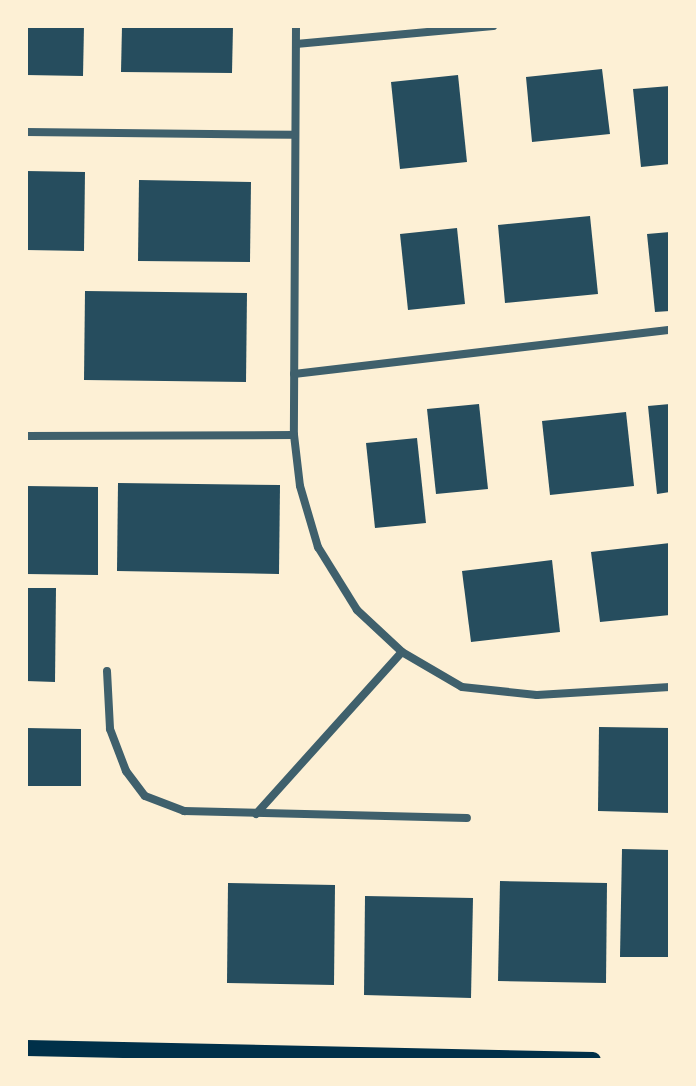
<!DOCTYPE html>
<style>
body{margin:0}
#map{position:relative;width:696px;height:1086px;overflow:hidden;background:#fdf0d5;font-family:Montserrat,sans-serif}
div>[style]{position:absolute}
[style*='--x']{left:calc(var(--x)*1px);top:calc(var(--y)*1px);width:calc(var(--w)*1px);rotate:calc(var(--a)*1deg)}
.building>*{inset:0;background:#264d5e}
.minor>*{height:8px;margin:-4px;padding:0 4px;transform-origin:4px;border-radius:4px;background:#3f606c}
.secondary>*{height:16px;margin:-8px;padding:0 8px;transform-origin:8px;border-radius:8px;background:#003049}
span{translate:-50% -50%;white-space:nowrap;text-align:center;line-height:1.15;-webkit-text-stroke:8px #fdf0d5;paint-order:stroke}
.frame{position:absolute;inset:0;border:28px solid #fdf0d5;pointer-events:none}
</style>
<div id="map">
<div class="building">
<i style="clip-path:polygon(26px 26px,84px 26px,83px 76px,26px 75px)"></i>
<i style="clip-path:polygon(122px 26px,233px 26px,232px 73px,121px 72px)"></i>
<i style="clip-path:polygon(602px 69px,610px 134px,532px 142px,526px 77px)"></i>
<i style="clip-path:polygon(458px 75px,467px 162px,400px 169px,391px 82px)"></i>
<i style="clip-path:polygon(670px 86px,670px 164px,641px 167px,633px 89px)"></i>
<i style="clip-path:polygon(26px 171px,85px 172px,84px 251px,26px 250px)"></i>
<i style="clip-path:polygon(139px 180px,251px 182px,250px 262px,138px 261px)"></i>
<i style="clip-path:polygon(590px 216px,598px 294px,505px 303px,498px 225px)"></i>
<i style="clip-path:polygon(457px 228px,465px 304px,408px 310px,400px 234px)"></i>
<i style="clip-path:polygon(670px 232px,670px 311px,655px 312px,647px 234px)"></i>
<i style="clip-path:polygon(85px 291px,247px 293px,246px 382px,84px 380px)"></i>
<i style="clip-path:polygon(479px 404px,488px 489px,436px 494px,427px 409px)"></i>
<i style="clip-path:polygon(670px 404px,670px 492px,657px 494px,648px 406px)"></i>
<i style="clip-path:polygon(626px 412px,634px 486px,550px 495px,542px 421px)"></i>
<i style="clip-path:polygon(417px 438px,426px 523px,375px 528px,366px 443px)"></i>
<i style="clip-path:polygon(118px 483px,280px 485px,279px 574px,117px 571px)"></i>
<i style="clip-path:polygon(26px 486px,98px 487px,98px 575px,26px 574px)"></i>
<i style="clip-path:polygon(670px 543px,670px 615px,600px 622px,591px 552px)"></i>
<i style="clip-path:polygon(552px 560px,560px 632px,471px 642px,462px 571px)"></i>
<i style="clip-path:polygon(26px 588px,56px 588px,55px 682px,26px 681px)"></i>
<i style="clip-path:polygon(599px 727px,670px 728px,670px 813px,598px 811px)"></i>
<i style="clip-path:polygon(26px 728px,81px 729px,81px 786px,26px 786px)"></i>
<i style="clip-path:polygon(622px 849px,670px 850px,670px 957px,620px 957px)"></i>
<i style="clip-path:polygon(500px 881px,607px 883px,606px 983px,498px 981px)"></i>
<i style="clip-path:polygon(228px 883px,335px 885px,334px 985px,227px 983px)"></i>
<i style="clip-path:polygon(365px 896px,473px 898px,471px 998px,364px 995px)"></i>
</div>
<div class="minor">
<i style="--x:296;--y:26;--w:409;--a:90.3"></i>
<i style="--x:294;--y:435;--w:51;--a:83.3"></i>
<i style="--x:300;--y:486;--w:64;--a:73.6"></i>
<i style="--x:318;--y:547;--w:74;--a:58.2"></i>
<i style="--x:357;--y:610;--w:62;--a:43"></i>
<i style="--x:402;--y:652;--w:69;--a:30.3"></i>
<i style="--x:462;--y:687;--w:75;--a:6.1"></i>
<i style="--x:537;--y:695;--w:133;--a:-3.4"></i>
<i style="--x:296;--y:44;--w:198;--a:-5.2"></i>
<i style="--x:26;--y:132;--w:269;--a:0.6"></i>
<i style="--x:294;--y:374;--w:379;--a:-6.7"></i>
<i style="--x:26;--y:436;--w:268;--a:-0.2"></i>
<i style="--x:107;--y:671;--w:58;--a:87"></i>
<i style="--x:110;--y:729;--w:45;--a:69.1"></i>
<i style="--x:126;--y:771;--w:31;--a:53"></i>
<i style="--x:145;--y:796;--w:42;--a:21"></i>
<i style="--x:184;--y:811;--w:283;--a:1.4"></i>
<i style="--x:256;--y:814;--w:218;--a:-48"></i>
</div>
<div class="secondary">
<i style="--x:26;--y:1048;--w:567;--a:1.21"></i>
</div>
<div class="frame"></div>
</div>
